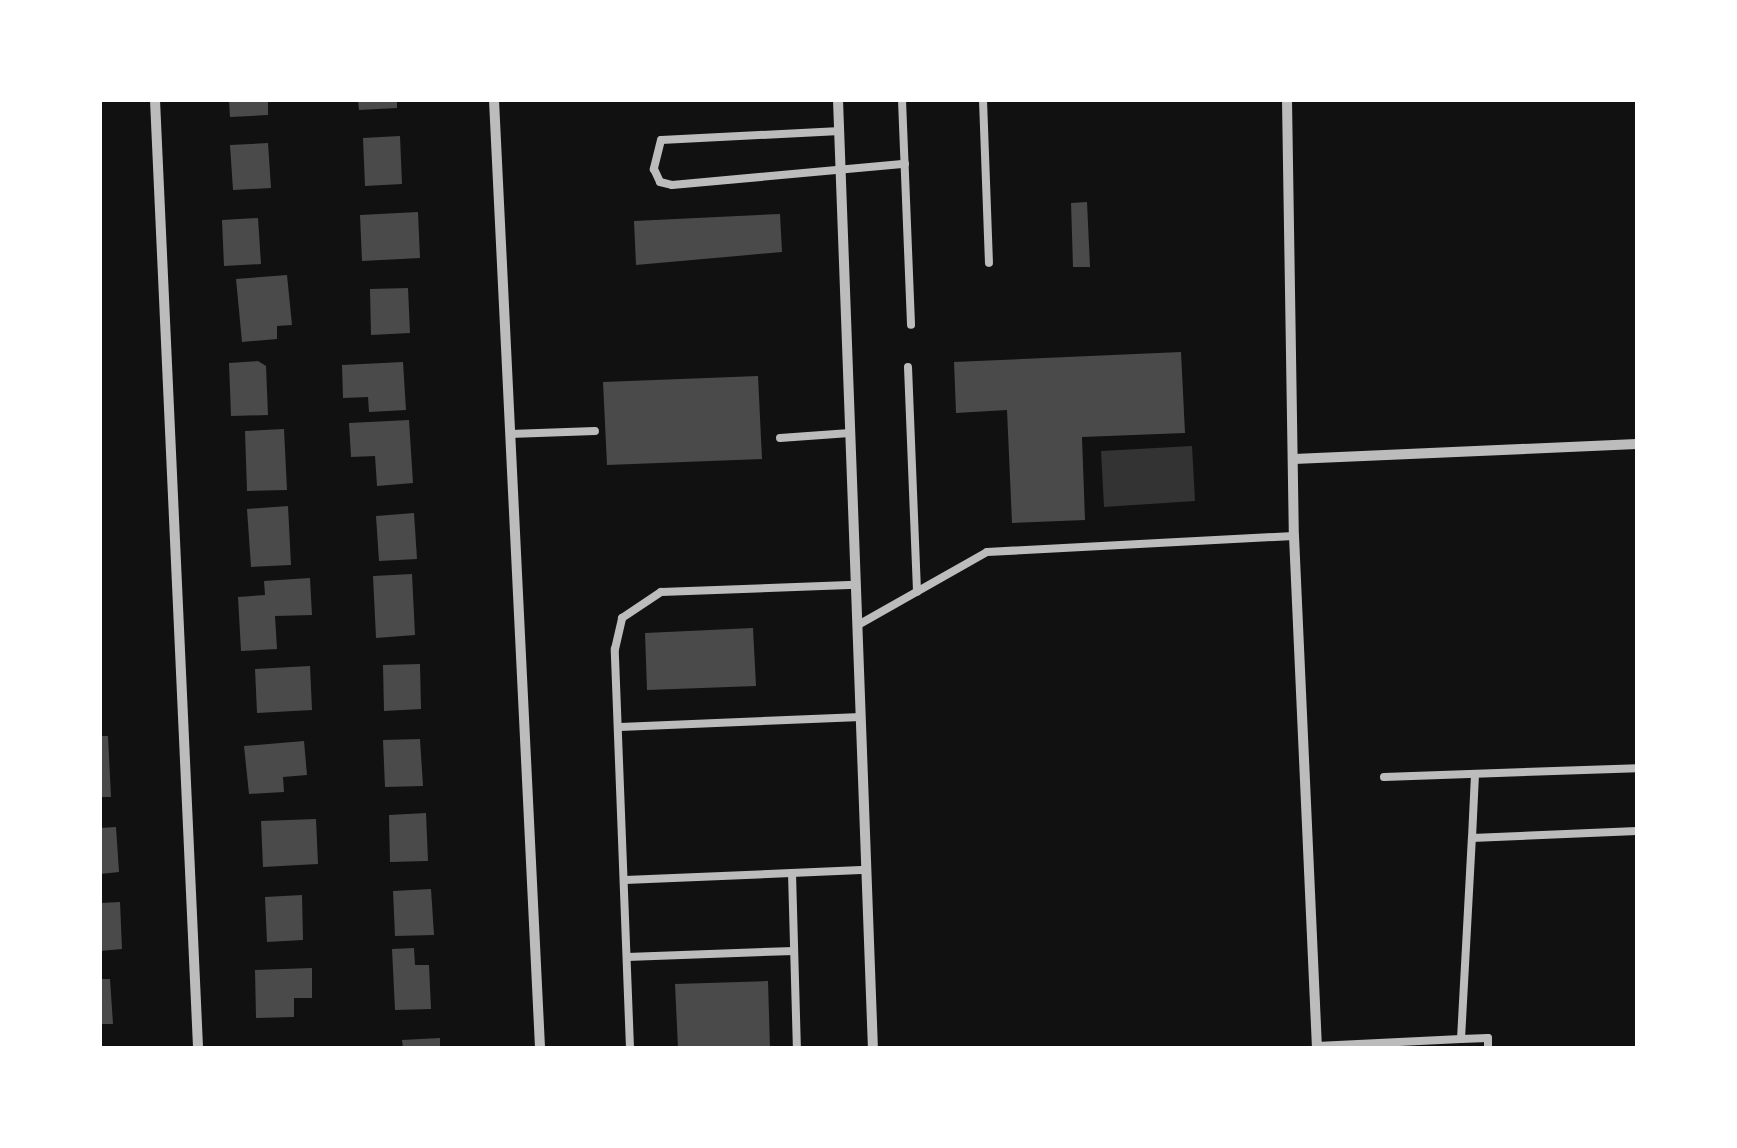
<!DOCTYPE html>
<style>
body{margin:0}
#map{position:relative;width:1737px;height:1148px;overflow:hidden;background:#111;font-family:Cabin,sans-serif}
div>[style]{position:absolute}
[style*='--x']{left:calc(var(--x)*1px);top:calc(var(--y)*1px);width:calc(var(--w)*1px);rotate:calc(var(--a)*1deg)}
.water>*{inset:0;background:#333}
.building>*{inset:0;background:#4a4a4a}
.service>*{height:8px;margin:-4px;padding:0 4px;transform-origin:4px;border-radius:4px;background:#bcbcbc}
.minor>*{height:10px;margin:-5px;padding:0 5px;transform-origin:5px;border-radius:5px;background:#bcbcbc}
span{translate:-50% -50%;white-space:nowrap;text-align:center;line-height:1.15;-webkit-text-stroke:10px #fff;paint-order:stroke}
.frame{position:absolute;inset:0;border:102px solid #fff;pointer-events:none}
</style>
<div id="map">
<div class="water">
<i style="clip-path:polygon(1192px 446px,1195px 501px,1104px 507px,1101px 451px)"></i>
</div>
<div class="building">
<i style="clip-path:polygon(229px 100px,268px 100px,268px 115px,230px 117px)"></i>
<i style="clip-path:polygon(358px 100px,397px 100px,397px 108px,359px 110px)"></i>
<i style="clip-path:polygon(400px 136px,402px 184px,365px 186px,363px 138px)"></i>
<i style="clip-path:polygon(268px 143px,271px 188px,233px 190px,230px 145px)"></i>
<i style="clip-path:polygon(1087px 202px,1090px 267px,1073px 267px,1071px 203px)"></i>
<i style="clip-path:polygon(418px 212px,420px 258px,362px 261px,360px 215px)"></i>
<i style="clip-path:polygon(780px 214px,782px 252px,636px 265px,634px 221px)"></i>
<i style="clip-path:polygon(258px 218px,261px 264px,224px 266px,222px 220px)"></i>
<i style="clip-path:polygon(287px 275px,292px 325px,277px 326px,277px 339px,242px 342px,236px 279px)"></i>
<i style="clip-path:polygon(408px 288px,410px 333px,371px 335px,370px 289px)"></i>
<i style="clip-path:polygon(1181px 352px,1185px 433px,1082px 437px,1085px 520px,1012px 523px,1007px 410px,956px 413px,954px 362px)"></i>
<i style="clip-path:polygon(258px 361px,266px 366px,268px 415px,231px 416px,229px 363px)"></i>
<i style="clip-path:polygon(403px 362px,406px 410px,369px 412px,368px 397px,343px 398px,342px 365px)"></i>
<i style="clip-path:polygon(758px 376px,762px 459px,607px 465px,603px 382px)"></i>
<i style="clip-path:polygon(409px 420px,413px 483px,377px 486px,375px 456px,351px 457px,349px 423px)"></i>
<i style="clip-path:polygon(284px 429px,287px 490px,247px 491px,245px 431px)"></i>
<i style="clip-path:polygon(288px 506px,291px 565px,251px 567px,247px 509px)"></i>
<i style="clip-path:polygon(414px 513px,417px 559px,379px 561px,376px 516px)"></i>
<i style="clip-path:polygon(412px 574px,415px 635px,376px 638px,373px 576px)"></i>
<i style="clip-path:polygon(310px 578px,312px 615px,275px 616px,277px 649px,241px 651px,238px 597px,265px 595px,264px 581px)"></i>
<i style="clip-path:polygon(753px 628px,756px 686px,647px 690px,645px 633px)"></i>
<i style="clip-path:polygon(420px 664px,421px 709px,384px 711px,383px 665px)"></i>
<i style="clip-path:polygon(310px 666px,312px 710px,257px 713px,255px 669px)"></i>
<i style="clip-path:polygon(100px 736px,108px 736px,111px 797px,100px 797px)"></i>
<i style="clip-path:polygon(420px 739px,423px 786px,385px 787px,383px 740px)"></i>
<i style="clip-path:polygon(304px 741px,307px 775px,283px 777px,284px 792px,249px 794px,244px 746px)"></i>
<i style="clip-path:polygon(426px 813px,428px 861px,390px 862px,389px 815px)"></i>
<i style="clip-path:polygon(316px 819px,318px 864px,263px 867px,261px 821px)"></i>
<i style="clip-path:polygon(116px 827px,119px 872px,100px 874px,100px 828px)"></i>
<i style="clip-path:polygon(431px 889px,434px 935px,395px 936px,393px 891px)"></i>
<i style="clip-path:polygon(302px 895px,303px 940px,267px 942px,265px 897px)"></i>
<i style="clip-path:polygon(120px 902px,122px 949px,100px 951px,100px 903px)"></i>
<i style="clip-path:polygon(414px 948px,415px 965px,429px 965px,431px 1009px,395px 1010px,392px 949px)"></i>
<i style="clip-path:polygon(312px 968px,312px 998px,294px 998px,294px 1017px,256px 1018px,255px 970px)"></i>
<i style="clip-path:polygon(100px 979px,110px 979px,113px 1024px,100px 1024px)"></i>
<i style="clip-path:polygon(768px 981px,770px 1048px,678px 1048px,675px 984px)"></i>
<i style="clip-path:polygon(440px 1038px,440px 1048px,403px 1048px,402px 1040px)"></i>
</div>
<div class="service">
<i style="--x:902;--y:100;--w:225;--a:87.7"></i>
<i style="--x:983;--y:100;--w:163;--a:87.9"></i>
<i style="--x:840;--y:131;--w:179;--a:177.1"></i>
<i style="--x:661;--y:140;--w:30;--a:104"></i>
<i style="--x:654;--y:169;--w:14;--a:65"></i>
<i style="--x:660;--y:182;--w:12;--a:14"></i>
<i style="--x:672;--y:185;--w:234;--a:-5.2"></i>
<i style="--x:908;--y:367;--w:225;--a:87.7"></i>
<i style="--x:510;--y:434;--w:85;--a:-2"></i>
<i style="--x:780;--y:438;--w:70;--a:-4.1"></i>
<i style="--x:858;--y:625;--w:148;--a:-29.5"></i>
<i style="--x:987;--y:552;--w:307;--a:-3"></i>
<i style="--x:620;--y:727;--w:241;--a:-2.4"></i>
<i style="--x:1384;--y:777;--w:253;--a:-2"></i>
<i style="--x:1472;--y:838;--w:64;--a:-87.3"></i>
<i style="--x:792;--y:873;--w:175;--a:88.4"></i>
<i style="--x:625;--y:880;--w:242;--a:-2.4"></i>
<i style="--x:627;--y:957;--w:167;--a:-2.1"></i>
<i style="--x:1461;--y:1039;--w:27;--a:-2"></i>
<i style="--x:1488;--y:1038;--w:10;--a:90"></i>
<i style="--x:1317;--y:1046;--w:144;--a:-2.8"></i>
<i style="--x:1461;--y:1039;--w:201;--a:-86.9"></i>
<i style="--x:1472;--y:838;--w:165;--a:-2.4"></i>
<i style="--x:630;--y:1048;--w:399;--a:-92.2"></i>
<i style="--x:615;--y:649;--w:32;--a:-77"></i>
<i style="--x:622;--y:618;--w:47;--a:-33.7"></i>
<i style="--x:661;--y:592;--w:195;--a:-2.1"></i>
</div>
<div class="minor">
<i style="--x:155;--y:100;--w:949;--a:87.4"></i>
<i style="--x:494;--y:100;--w:949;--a:87.22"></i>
<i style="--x:838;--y:100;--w:949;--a:87.89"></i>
<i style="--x:1287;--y:100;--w:436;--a:89.1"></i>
<i style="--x:1294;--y:536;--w:513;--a:87.43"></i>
<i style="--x:1294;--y:459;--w:343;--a:-2.5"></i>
</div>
<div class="frame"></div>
</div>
